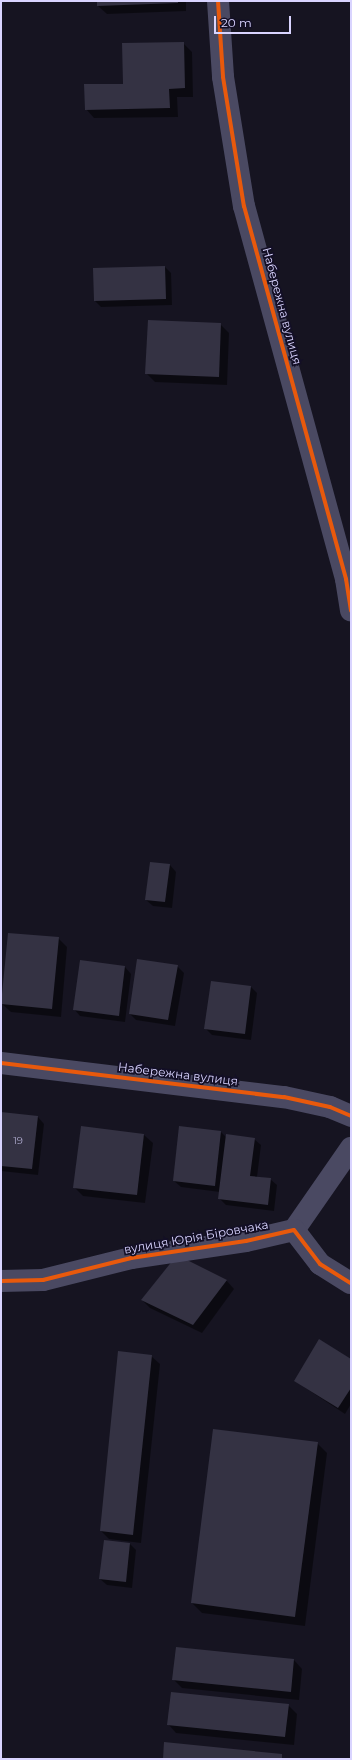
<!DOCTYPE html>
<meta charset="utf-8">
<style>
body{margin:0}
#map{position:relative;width:352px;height:1760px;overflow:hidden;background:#161421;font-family:Montserrat,sans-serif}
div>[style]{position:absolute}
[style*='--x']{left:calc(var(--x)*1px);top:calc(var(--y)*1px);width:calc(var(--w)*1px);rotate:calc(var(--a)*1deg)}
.shadow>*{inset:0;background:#0007}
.building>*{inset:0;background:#343243}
.minor>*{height:22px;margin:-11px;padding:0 11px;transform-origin:11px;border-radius:11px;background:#4a4962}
.cycleway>*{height:4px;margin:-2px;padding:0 2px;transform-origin:2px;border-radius:2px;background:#e8590c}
span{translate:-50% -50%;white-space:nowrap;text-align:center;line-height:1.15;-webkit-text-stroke:3.5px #130f26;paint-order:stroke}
.number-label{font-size:10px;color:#b0acd0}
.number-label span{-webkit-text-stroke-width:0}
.street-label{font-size:12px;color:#d9d4ff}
.frame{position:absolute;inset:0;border:2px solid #d9d4ff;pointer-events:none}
.scale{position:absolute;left:214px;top:16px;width:77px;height:18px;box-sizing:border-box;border:2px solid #d9d4ff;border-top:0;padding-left:5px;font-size:12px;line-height:14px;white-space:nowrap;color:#d9d4ff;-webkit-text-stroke:3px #130f26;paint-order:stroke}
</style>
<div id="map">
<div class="shadow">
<i style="clip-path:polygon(98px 1px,186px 1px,186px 11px,107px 14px,98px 6px)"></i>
<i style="clip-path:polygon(183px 43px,192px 52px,193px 97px,177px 97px,178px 117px,94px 118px,86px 109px)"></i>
<i style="clip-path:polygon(165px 267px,171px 273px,172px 305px,101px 307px,95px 301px,94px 269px)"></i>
<i style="clip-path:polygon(220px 324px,229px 333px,227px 385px,155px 382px,146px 373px)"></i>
<i style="clip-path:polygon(170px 865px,176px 872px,172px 908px,153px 906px,146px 900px)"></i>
<i style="clip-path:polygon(58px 938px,67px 947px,61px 1017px,11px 1012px,2px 1004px)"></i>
<i style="clip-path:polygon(81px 961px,125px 967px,131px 974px,125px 1022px,80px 1016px,74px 1009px)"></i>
<i style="clip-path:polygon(177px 966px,184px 973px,175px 1026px,136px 1020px,130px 1014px)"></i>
<i style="clip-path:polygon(251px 987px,257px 993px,251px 1040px,212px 1035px,205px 1028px)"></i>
<i style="clip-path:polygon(1px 1113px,38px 1117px,44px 1124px,38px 1175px,1px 1171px)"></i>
<i style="clip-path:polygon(82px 1127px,144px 1135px,153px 1143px,145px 1203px,83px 1196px,74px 1187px)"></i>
<i style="clip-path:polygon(221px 1132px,226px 1137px,254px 1139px,261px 1145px,257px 1177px,270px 1179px,277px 1185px,274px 1211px,226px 1205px,219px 1198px,220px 1192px,181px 1187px,174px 1181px)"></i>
<i style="clip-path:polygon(226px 1280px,234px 1289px,202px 1333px,150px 1308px,142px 1300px)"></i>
<i style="clip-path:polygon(151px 1356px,160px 1364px,141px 1543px,109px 1539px,101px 1531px)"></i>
<i style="clip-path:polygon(351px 1360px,351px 1404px,345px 1414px,295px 1381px)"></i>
<i style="clip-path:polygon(317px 1443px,327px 1453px,305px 1626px,202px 1613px,192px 1603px)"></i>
<i style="clip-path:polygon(130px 1544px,136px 1550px,132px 1588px,107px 1585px,100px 1579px)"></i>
<i style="clip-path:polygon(294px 1660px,302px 1669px,299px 1700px,182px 1688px,173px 1679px)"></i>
<i style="clip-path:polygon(288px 1705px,297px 1714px,294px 1745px,176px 1733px,168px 1724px)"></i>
</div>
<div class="building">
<i style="clip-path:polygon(97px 1px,178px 1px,178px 3px,97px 6px)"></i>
<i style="clip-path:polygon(184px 42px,185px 88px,169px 89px,170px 108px,85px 110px,84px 84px,123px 84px,122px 43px)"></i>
<i style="clip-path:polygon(165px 266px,166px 299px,94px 301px,93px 268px)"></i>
<i style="clip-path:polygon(148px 320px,221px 323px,219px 377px,145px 374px)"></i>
<i style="clip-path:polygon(150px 862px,170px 864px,165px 902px,145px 900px)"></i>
<i style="clip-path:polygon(8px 933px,59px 937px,52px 1009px,1px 1004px)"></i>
<i style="clip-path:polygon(137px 959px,178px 965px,168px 1020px,129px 1014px)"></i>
<i style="clip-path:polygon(80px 960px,125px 966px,119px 1016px,73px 1010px)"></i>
<i style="clip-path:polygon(211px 981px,251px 986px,245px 1034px,204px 1029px)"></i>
<i style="clip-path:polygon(1px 1112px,38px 1116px,32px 1169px,1px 1166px)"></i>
<i style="clip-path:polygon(81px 1126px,144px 1134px,137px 1195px,73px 1188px)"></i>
<i style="clip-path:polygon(179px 1126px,221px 1131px,215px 1186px,173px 1181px)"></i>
<i style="clip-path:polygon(226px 1134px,255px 1138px,250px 1176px,271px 1178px,268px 1205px,218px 1199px)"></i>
<i style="clip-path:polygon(177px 1255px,227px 1280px,193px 1325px,141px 1300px)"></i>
<i style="clip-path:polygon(319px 1339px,351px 1359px,351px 1388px,338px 1408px,294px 1381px)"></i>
<i style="clip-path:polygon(118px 1351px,152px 1355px,133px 1535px,100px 1531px)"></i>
<i style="clip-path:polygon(213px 1429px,318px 1442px,295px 1617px,191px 1603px)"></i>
<i style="clip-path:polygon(104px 1540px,130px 1543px,126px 1582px,99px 1579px)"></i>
<i style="clip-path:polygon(176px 1647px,294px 1659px,291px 1692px,172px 1680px)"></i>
<i style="clip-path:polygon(171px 1692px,289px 1704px,285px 1737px,167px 1725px)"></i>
<i style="clip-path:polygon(164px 1742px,282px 1754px,282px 1759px,163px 1759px)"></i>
</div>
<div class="minor">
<i style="--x:218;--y:1;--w:76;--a:86.2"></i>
<i style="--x:223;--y:77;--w:131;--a:80.8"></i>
<i style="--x:244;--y:206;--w:387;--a:74.7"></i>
<i style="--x:346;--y:579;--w:32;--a:81"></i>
<i style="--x:1;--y:1063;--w:285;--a:6.9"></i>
<i style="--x:284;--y:1097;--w:47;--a:12.3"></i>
<i style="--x:330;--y:1107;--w:23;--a:23"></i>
<i style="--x:294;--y:1230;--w:100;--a:-55.2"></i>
<i style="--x:1;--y:1281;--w:42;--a:-1.4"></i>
<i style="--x:43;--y:1280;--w:91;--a:-14"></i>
<i style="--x:131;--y:1258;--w:116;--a:-8.4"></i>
<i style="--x:246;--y:1241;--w:49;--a:-12.9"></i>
<i style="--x:294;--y:1230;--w:43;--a:52.6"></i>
<i style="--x:320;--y:1264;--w:36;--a:32"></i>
</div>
<div class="cycleway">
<i style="--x:218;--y:1;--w:76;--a:86.2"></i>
<i style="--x:223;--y:77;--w:131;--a:80.8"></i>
<i style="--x:244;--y:206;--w:387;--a:74.7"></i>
<i style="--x:346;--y:579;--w:32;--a:81"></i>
<i style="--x:1;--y:1063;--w:285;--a:6.9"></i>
<i style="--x:284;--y:1097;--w:47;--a:12.3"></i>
<i style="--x:330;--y:1107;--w:23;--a:23"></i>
<i style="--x:1;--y:1281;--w:42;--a:-1.4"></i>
<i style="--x:43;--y:1280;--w:91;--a:-14"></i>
<i style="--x:131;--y:1258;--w:116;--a:-8.4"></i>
<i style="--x:246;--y:1241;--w:49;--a:-12.9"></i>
<i style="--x:294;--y:1230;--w:43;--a:52.6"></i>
<i style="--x:320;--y:1264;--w:36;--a:32"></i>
</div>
<div class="number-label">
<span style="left:18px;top:1141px">19</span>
</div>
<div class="street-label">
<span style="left:282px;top:306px;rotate:75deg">Набережна вулиця</span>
<span style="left:178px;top:1074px;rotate:7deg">Набережна вулиця</span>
<span style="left:196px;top:1237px;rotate:-10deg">вулиця Юрія Біровчака</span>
</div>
<div class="frame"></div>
<div class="scale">20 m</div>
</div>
